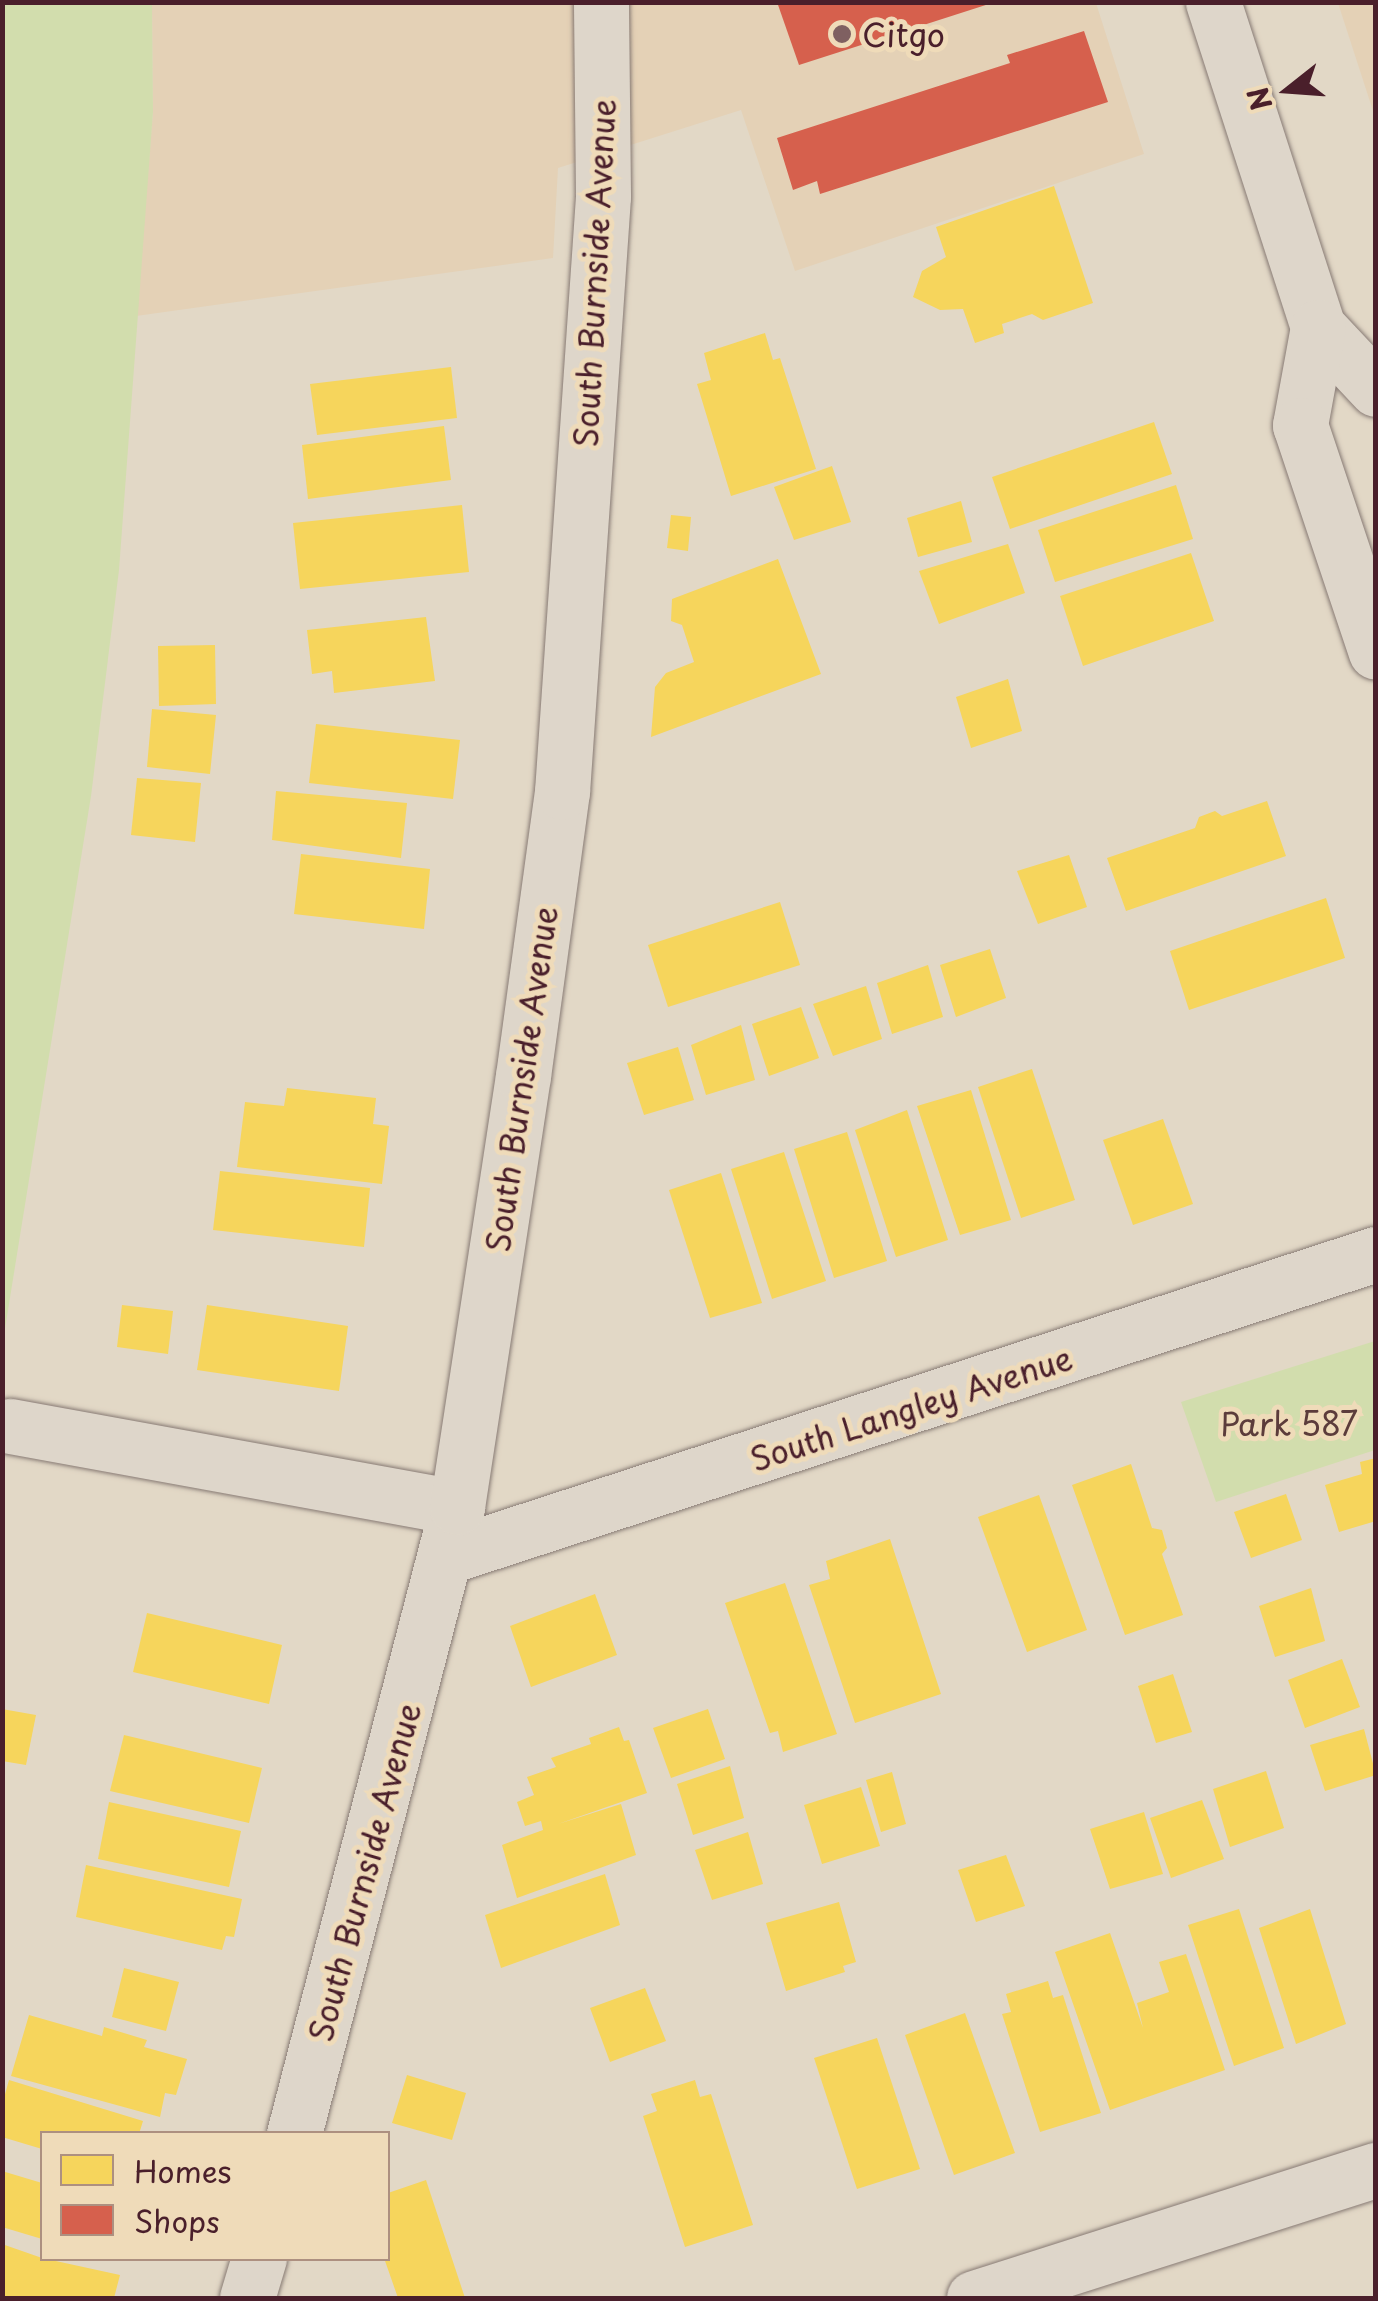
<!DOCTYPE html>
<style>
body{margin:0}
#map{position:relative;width:1378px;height:2301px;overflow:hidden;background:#e2d8c6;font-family:"Playpen Sans",sans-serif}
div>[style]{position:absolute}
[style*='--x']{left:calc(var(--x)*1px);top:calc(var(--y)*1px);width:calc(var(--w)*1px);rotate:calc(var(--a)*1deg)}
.built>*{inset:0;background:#e4d1b6}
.green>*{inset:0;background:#d2ddad}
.homes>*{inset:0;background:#f6d55c}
.shops>*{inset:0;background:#d6604d}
.roads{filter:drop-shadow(0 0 2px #877a74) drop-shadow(0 0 2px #877a74)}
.street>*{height:55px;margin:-27.5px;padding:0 27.5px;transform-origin:27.5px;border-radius:27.5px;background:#ded6ca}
.primary>*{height:55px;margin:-27.5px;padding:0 27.5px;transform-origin:27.5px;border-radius:27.5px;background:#ded6ca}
.dots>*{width:28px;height:28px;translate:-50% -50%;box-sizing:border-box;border:5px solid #efdbb9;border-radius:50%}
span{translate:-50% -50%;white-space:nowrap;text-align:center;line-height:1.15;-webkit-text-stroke:10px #efdbb9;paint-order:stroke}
.poi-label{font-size:32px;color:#4a1f2b}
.left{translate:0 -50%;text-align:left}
.street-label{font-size:32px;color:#4a1f2b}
.park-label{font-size:32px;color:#5c3c3b}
.frame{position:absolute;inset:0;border:5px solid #4a1f2b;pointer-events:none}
.legend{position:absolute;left:40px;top:2131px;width:350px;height:130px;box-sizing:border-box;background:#efdbb9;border:2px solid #ad9080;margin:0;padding:12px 18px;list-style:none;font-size:30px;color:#4a1f2b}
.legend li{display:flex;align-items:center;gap:20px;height:50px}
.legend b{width:50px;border:2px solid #ad9080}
.north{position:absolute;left:1238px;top:40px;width:100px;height:100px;-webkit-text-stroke:8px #efdbb9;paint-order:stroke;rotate:253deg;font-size:28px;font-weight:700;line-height:40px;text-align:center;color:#4a1f2b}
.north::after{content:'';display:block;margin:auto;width:35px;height:45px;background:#4a1f2b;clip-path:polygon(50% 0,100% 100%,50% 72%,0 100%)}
</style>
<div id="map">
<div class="built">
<i style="clip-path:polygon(152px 3px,1096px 3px,1144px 154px,795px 271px,741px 110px,558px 168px,553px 258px,136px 316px,153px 112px)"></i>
<i style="clip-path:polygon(1338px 3px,1375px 3px,1375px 117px)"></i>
</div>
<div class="green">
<i style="clip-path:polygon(17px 3px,152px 3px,153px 112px,119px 570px,91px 796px,3px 1341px,2px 6px)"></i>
<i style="clip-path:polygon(1375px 1341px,1375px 1450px,1216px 1502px,1181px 1402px)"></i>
</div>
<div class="homes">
<i style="clip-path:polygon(1054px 186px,1093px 303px,1043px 320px,1032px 314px,1002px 324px,1004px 333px,975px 343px,963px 309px,940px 310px,913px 297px,922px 271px,946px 257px,936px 227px)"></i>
<i style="clip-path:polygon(765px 333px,773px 360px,780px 358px,816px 469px,731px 496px,697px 384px,711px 380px,704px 353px)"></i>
<i style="clip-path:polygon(451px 367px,457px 418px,317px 435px,310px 384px)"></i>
<i style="clip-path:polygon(1154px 422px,1172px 474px,1010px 529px,992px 477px)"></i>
<i style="clip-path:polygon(444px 426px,451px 480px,308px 499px,302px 445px)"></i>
<i style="clip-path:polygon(832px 466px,851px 522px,794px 540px,774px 487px)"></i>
<i style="clip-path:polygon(1176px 485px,1193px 539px,1055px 582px,1038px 530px)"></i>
<i style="clip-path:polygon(961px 501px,972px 542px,918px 557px,907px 518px)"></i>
<i style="clip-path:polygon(462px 505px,469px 572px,300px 589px,293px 523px)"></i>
<i style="clip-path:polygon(671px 515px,691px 517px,688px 551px,667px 548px)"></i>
<i style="clip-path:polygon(1008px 544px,1025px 593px,939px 624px,919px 571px)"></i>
<i style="clip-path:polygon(1191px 553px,1214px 621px,1083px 666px,1060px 596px)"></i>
<i style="clip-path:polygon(778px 559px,821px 674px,651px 737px,655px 687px,666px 673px,694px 662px,682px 625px,671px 621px,672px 599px)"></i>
<i style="clip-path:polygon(426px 617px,435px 681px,334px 693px,332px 671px,312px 674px,307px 630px)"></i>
<i style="clip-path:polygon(215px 645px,216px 704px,159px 706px,158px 646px)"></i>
<i style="clip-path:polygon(1008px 679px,1022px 731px,971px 748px,956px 697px)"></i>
<i style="clip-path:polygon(152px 709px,216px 715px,210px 774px,147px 767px)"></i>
<i style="clip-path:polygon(316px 724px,460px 740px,453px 799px,309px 783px)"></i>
<i style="clip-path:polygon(137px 778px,201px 783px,195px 842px,131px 835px)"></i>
<i style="clip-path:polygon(276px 791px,407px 803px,401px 858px,272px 840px)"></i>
<i style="clip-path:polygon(1267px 801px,1286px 856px,1126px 911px,1107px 858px,1195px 828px,1199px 817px,1215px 811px,1222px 816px)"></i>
<i style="clip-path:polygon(301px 854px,430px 869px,424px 929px,294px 914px)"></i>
<i style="clip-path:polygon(1069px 855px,1087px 907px,1038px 924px,1017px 871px)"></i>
<i style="clip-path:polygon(1326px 898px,1345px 958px,1189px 1010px,1170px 951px)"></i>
<i style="clip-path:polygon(780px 902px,800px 965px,668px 1007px,648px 945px)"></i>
<i style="clip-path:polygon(990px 949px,1006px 998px,956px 1017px,940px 965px)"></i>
<i style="clip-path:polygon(928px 965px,943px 1017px,892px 1034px,877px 983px)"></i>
<i style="clip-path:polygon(866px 986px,882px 1039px,833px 1056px,813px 1004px)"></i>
<i style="clip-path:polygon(801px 1007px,819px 1058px,769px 1076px,752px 1024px)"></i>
<i style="clip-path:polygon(741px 1025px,755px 1080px,706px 1095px,691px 1045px)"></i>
<i style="clip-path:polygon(678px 1047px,694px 1100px,644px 1115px,627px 1063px)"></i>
<i style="clip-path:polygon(1032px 1069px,1075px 1200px,1021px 1218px,978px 1087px)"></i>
<i style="clip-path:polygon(287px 1088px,376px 1098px,373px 1124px,389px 1126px,382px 1184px,237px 1167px,245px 1102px,284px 1106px)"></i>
<i style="clip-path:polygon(971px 1090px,1011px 1220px,960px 1235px,917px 1106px)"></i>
<i style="clip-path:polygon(907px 1110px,948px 1240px,896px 1257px,855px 1130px)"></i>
<i style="clip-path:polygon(1163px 1119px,1193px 1204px,1133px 1225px,1103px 1140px)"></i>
<i style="clip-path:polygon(847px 1132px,887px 1261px,834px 1278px,794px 1149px)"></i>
<i style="clip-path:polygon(784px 1152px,826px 1281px,772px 1299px,731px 1169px)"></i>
<i style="clip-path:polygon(220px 1171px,370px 1188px,364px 1247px,213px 1230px)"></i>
<i style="clip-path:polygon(721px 1173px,762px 1303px,710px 1318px,669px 1190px)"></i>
<i style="clip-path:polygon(122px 1305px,173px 1311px,168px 1354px,117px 1347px)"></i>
<i style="clip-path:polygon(207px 1305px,348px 1326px,339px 1391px,197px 1370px)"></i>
<i style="clip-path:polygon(1376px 1458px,1376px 1521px,1339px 1532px,1325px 1485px,1362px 1474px,1360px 1462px)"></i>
<i style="clip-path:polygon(1131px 1464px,1152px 1528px,1162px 1530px,1167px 1548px,1162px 1554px,1183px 1615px,1125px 1635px,1072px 1485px)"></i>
<i style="clip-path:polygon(1286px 1494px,1302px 1540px,1251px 1558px,1234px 1512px)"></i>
<i style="clip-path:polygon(1039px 1495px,1087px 1630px,1027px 1652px,978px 1517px)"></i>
<i style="clip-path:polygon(890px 1539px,941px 1694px,855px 1723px,809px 1585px,830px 1579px,826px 1561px)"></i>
<i style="clip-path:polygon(785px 1583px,837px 1734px,783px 1752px,778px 1731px,770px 1733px,725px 1603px)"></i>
<i style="clip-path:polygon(1311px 1588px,1325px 1641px,1275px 1657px,1259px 1606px)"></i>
<i style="clip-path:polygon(595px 1594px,617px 1655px,531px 1687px,510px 1626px)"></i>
<i style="clip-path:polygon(147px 1613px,282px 1645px,269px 1704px,133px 1672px)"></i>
<i style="clip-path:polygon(1342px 1659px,1360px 1707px,1305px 1728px,1288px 1680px)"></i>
<i style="clip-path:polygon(1173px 1674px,1192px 1732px,1156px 1743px,1138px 1686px)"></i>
<i style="clip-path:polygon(2px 1709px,36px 1715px,26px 1765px,2px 1761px)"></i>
<i style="clip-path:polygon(708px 1709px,725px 1759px,671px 1778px,653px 1728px)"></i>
<i style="clip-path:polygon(619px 1727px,624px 1741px,629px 1740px,647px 1793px,558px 1824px,621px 1804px,636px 1855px,517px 1898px,502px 1845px,543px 1830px,541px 1821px,525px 1826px,517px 1802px,534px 1795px,527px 1777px,556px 1767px,551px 1758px,591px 1744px,589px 1738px)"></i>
<i style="clip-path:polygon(1364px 1729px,1376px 1775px,1325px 1791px,1310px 1745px)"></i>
<i style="clip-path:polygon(124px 1735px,262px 1768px,249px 1823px,110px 1791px)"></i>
<i style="clip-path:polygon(730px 1766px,744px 1818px,693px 1835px,677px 1784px)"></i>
<i style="clip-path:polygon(1266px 1771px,1284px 1828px,1230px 1847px,1213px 1789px)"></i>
<i style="clip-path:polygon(892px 1772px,906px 1824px,881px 1832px,866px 1780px)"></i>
<i style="clip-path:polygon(861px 1787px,880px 1846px,822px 1864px,804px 1805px)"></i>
<i style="clip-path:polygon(1202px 1800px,1224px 1859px,1171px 1878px,1150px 1818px)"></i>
<i style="clip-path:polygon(109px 1802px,241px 1831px,229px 1887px,98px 1859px)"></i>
<i style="clip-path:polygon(1144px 1812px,1163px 1874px,1110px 1889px,1090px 1829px)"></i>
<i style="clip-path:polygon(748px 1832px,763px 1884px,712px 1900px,695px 1850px)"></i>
<i style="clip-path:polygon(1006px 1855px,1025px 1906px,976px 1922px,958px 1870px)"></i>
<i style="clip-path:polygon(86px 1865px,242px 1899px,234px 1937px,226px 1936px,222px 1950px,76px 1917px)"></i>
<i style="clip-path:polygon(605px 1874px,620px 1925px,501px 1968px,485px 1915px)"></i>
<i style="clip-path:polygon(839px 1902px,856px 1962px,843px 1966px,845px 1972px,786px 1991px,766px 1923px)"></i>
<i style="clip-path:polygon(1239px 1909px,1284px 2048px,1234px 2066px,1188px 1925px)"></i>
<i style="clip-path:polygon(1310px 1909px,1346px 2024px,1296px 2044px,1259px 1928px)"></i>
<i style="clip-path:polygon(1110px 1933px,1143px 2028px,1137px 2003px,1169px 1992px,1159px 1962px,1186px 1954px,1225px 2070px,1110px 2110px,1055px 1952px)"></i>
<i style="clip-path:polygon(124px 1968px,179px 1982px,166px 2031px,112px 2017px)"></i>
<i style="clip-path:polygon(1048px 1981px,1053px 1998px,1063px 1995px,1101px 2113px,1040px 2132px,1002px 2014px,1011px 2012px,1006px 1994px)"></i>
<i style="clip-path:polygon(645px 1988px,666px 2041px,610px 2062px,590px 2008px)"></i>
<i style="clip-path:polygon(965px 2013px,1015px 2153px,954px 2175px,905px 2035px)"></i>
<i style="clip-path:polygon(29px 2015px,102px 2036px,104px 2027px,147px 2040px,144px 2047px,187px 2059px,176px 2095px,165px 2093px,160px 2117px,11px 2076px)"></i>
<i style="clip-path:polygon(877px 2038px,920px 2169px,857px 2189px,814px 2058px)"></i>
<i style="clip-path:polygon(407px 2075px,466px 2093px,452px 2140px,392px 2123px)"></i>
<i style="clip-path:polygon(9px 2080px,143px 2121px,139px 2134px,42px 2134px,42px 2149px,2px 2137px,2px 2105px)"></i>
<i style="clip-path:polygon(695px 2080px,700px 2097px,711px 2094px,753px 2225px,685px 2247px,643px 2116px,657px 2111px,651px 2094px)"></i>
<i style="clip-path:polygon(2px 2171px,42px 2183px,42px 2239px,2px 2227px)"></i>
<i style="clip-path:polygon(426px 2180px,465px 2298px,398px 2298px,384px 2258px,388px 2258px,388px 2193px)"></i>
<i style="clip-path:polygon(2px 2244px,42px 2258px,120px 2275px,114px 2298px,2px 2297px)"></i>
</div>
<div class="shops">
<i style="clip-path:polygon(777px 2px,992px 2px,992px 3px,799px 65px)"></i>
<i style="clip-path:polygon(1084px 31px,1108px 102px,820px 194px,817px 181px,793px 190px,777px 138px,1010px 63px,1007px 55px)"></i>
</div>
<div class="roads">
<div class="street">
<i style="--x:10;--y:1426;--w:454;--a:10.3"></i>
<i style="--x:445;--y:1557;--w:979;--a:-18.03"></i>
<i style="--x:294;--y:2134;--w:648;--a:-75.43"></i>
<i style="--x:457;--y:1507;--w:436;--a:-81.3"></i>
<i style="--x:523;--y:1076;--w:287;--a:-82.2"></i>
<i style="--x:562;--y:792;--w:597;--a:-86.06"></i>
<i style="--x:603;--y:196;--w:194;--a:-90.6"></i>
<i style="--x:247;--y:2298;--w:42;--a:-73.3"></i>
<i style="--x:974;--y:2298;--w:422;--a:-17.7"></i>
</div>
<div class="primary">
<i style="--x:1213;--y:2;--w:342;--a:72.1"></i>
<i style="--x:1318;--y:327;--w:85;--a:46.9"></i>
<i style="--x:1318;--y:327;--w:100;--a:100.4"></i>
<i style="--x:1300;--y:425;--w:239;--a:71.5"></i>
</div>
</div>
<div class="dots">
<i style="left:842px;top:34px;background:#7f6061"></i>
</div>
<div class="poi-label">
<span class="left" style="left:862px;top:34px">Citgo</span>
</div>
<div class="street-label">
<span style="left:594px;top:273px;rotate:-87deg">South Burnside Avenue</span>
<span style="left:521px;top:1079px;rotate:-82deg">South Burnside Avenue</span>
<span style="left:911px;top:1408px;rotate:-18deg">South Langley Avenue</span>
<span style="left:364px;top:1872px;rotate:-75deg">South Burnside Avenue</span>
</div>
<div class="park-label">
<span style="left:1289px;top:1423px">Park 587</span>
</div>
<div class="frame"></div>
<ul class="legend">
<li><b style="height:28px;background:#f6d55c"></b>Homes</li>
<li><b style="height:28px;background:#d6604d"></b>Shops</li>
</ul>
<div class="north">N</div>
</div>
